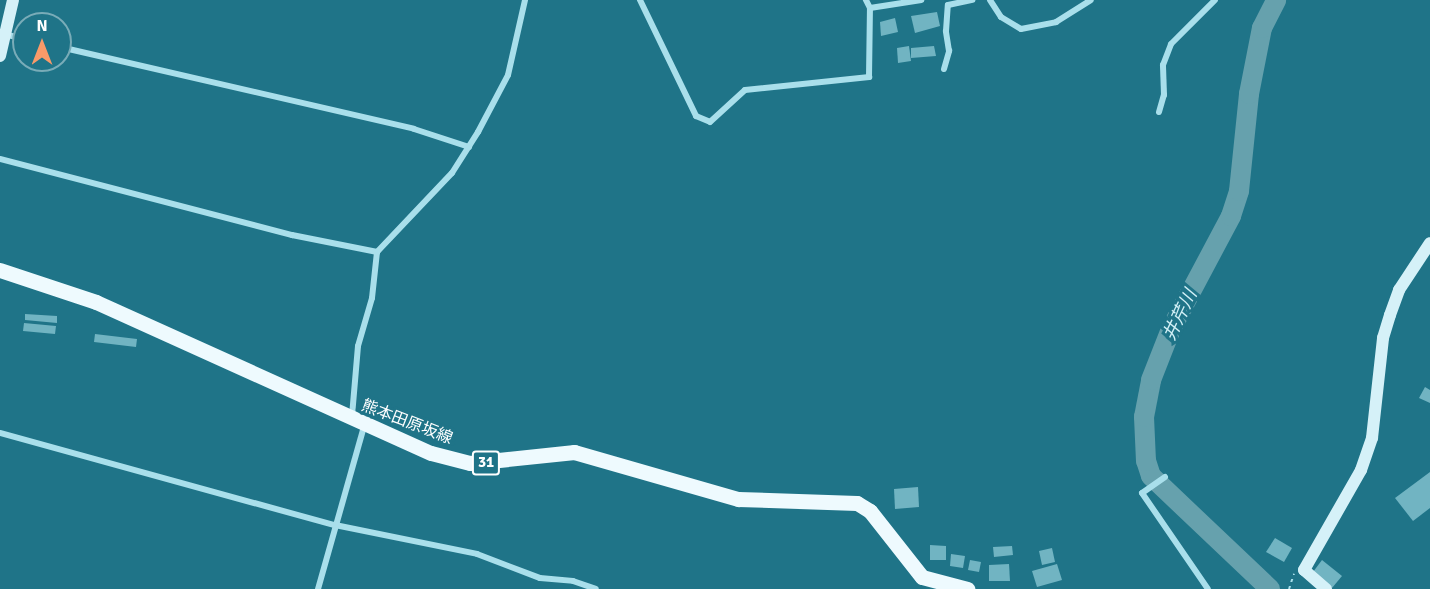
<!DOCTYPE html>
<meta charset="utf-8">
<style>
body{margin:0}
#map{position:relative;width:1430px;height:589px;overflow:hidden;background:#1f7488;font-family:Signika,"Noto Sans JP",sans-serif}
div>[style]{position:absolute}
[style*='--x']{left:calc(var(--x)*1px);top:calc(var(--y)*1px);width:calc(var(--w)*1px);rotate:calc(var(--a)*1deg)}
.river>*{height:20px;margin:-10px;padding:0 10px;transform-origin:10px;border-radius:10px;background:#66a1ad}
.building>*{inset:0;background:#71b4c2}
.path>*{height:2px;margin-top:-1px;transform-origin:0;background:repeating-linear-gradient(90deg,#a9dfeb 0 3px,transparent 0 7.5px)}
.street>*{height:6px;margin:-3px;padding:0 3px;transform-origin:3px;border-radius:3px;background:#a9dfeb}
.secondary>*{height:12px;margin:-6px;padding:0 6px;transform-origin:6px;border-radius:6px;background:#d5f1f8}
.primary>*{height:15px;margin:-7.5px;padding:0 7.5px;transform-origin:7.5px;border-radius:7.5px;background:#eefafe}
span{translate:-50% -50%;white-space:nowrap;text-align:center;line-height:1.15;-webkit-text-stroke:6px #1f7488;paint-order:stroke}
.shield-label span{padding:2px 4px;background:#1f7488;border:2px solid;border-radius:4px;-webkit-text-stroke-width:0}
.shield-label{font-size:15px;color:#fff;font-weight:700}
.street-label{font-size:16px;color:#fff}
.water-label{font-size:18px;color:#d3f1f7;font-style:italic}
.north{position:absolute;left:12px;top:12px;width:60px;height:60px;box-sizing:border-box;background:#1f7488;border:2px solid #79acb8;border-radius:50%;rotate:0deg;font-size:16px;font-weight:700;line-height:24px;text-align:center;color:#fff}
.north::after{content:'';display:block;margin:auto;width:21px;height:27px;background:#f99a69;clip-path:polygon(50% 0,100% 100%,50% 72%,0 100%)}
</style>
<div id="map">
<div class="river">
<i style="--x:1270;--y:589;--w:164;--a:-136.5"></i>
<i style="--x:1151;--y:476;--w:16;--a:-108"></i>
<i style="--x:1146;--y:461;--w:44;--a:-92.6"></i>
<i style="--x:1144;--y:417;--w:38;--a:-79"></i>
<i style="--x:1151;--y:380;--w:55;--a:-68.6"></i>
<i style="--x:1171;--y:329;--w:128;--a:-62"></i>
<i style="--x:1231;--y:216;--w:26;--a:-72"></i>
<i style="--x:1239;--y:191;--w:98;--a:-84.1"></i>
<i style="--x:1249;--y:94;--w:67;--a:-78.9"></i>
<i style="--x:1262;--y:28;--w:31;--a:-63"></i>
</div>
<div class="building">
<i style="clip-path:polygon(937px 12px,940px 26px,915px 33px,911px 16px)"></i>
<i style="clip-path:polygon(895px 18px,898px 32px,881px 36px,880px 22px)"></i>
<i style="clip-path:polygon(909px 46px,911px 61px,898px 63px,897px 48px)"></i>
<i style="clip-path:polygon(934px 46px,936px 56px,911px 58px,911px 48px)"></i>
<i style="clip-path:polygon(25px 314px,57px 316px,57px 323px,25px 320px)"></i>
<i style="clip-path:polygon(24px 323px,56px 326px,55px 334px,23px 331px)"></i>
<i style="clip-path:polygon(95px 334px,137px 339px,136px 347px,94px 342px)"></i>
<i style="clip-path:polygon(1425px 387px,1430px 390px,1430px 403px,1419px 398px)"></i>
<i style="clip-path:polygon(1430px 472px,1430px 508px,1413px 521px,1395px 498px)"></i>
<i style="clip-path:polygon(918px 487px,919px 507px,895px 509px,894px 489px)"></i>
<i style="clip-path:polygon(1275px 538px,1292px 548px,1284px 562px,1266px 552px)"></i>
<i style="clip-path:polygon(930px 545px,946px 546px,946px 560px,930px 560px)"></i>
<i style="clip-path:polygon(1012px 546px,1013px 555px,994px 557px,993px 547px)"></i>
<i style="clip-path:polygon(1052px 548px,1055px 562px,1042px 565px,1039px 551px)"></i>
<i style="clip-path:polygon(951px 554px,965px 556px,963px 568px,950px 566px)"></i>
<i style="clip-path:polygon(970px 560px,981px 562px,979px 572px,968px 570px)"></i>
<i style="clip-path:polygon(1322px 560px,1342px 576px,1332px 588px,1313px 572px)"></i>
<i style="clip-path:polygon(1009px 564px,1010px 581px,989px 581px,989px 565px)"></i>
<i style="clip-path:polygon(1057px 564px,1062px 580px,1037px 587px,1032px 571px)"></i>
</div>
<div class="path">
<i style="--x:1289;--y:589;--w:16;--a:-72"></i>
</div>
<div class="street">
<i style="--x:640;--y:0;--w:129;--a:64.2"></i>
<i style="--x:696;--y:116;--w:15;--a:23"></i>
<i style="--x:710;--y:122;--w:47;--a:-42.4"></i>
<i style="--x:745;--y:90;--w:125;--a:-6"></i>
<i style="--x:869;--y:77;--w:69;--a:-89.2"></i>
<i style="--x:870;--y:8;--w:9;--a:-117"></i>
<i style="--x:990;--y:0;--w:20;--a:57"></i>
<i style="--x:1001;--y:17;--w:23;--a:31"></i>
<i style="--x:1021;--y:29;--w:36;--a:-11"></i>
<i style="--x:1056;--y:22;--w:41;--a:-32.2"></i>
<i style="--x:870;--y:8;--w:52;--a:-8.9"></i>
<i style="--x:4;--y:34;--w:21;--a:14"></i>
<i style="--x:60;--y:47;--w:363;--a:13"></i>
<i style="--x:414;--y:129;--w:58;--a:18.1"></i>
<i style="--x:944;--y:69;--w:19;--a:-74"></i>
<i style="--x:949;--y:51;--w:20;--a:-99"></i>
<i style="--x:946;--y:31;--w:26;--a:-86"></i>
<i style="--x:948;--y:5;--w:25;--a:-12"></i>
<i style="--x:1159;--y:112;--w:18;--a:-74"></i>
<i style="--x:1164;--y:95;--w:30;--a:-92"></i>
<i style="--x:1163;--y:65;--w:22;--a:-69"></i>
<i style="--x:1171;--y:44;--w:62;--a:-45"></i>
<i style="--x:0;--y:159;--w:302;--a:14.6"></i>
<i style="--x:292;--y:235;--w:87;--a:11.3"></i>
<i style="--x:352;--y:416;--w:70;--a:-85.1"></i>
<i style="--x:358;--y:346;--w:50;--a:-73.7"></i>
<i style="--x:372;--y:298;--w:46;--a:-83.8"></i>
<i style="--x:377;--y:252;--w:109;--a:-46.5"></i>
<i style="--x:452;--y:173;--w:49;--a:-57.6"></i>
<i style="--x:478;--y:132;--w:64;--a:-62.2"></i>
<i style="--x:508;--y:75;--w:77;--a:-77.2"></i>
<i style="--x:0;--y:433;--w:347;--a:15.4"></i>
<i style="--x:335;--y:525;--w:145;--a:11.5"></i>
<i style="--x:477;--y:554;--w:67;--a:20.9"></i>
<i style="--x:540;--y:578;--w:33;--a:5"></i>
<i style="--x:573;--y:581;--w:24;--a:19"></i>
<i style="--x:1165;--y:477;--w:28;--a:145"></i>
<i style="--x:1142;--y:493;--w:116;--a:55.5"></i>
<i style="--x:318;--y:589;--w:169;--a:-74.2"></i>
</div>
<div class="secondary">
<i style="--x:0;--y:56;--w:57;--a:-76.9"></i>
<i style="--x:1326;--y:589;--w:29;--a:-139"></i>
<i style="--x:1304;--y:570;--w:115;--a:-60.3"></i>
<i style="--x:1361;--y:470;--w:34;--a:-71"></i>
<i style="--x:1372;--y:438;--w:101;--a:-83.7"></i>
<i style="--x:1383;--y:338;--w:24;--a:-73"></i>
<i style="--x:1390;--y:315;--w:27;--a:-70"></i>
<i style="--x:1399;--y:290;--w:56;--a:-56.6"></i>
</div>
<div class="primary">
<i style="--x:0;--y:270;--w:101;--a:18.4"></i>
<i style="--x:96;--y:302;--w:367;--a:24.3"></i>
<i style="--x:431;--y:453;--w:40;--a:14.4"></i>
<i style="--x:470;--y:463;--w:105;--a:-6"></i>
<i style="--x:574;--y:452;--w:171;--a:16"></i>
<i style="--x:738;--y:499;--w:119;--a:1.9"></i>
<i style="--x:857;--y:503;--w:15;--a:32"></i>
<i style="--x:870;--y:511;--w:84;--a:51.8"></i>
<i style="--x:922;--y:577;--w:47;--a:14.9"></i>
</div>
<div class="shield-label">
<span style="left:486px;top:463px">31</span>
</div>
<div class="street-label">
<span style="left:407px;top:422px;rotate:21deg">熊本田原坂線</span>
</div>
<div class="water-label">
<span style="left:1180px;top:315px;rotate:-64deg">井芹川</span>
</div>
<div class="north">N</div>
</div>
